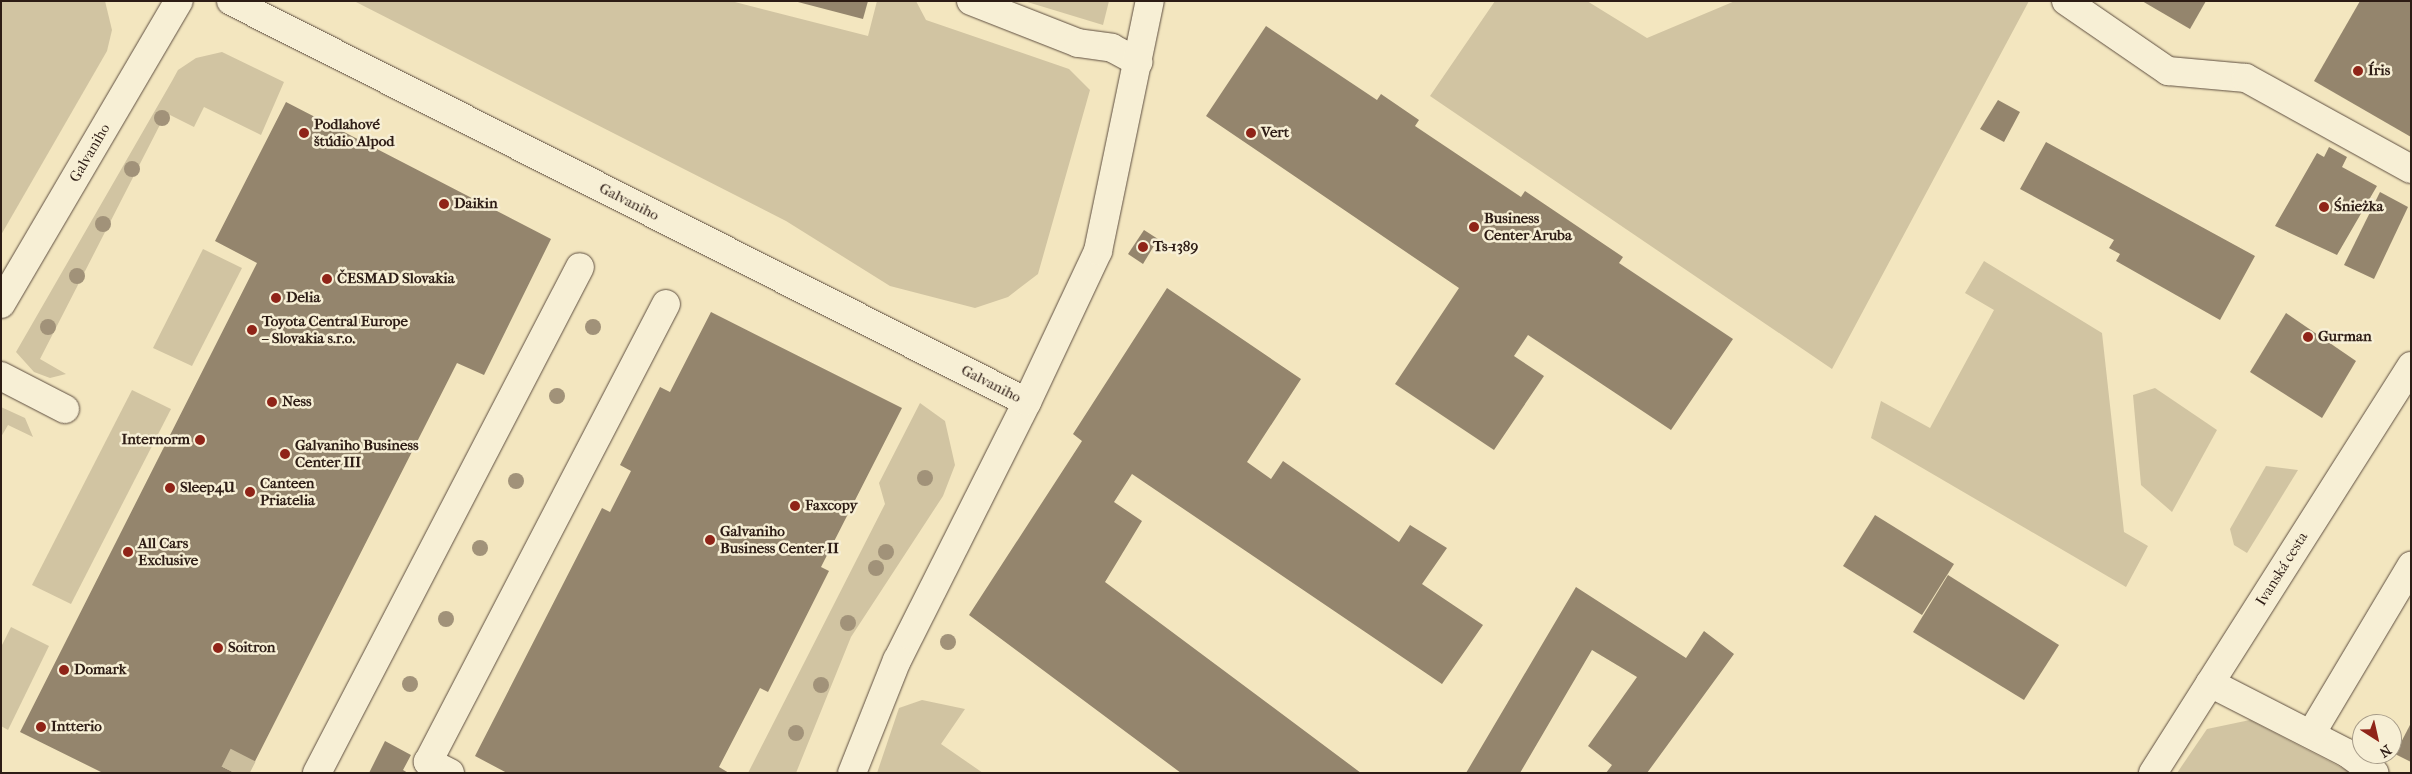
<!DOCTYPE html>
<meta charset="utf-8">
<style>
body{margin:0}
#map{position:relative;width:2412px;height:774px;overflow:hidden;background:#f3e6bf;font-family:"IM FELL French Canon",serif}
div>[style]{position:absolute}
[style*='--x']{left:calc(var(--x)*1px);top:calc(var(--y)*1px);width:calc(var(--w)*1px);rotate:calc(var(--a)*1deg)}
.green>*{inset:0;background:#d1c4a2}
.building>*{inset:0;background:#94856d}
.minor-tunnel>*{height:28px;margin-top:-14px;transform-origin:0;background:repeating-linear-gradient(90deg,#cbbe9d 0 28px,transparent 0 42px)}
.roads{filter:drop-shadow(0 0 1px #5e4e40) drop-shadow(0 0 1px #5e4e40)}
.minor>*{height:28px;margin:-14px;padding:0 14px;transform-origin:14px;border-radius:14px;background:#f7efd5}
.trees>*{width:16px;height:16px;margin:-8px;border-radius:50%;background:#a19279}
.dots>*{width:14px;height:14px;translate:-50% -50%;box-sizing:border-box;border:2px solid #f7efd5;border-radius:50%}
span{translate:-50% -50%;white-space:nowrap;text-align:center;line-height:1.15;-webkit-text-stroke:5px #f7efd5;paint-order:stroke}
.poi-label{font-size:15px;color:#2d1c15;font-weight:700}
.left{translate:0 -50%;text-align:left}
.right{translate:-100% -50%;text-align:right}
.street-label{font-size:15px;color:#2d1c15}
.frame{position:absolute;inset:0;border:2px solid #2d1c15;pointer-events:none}
.north{position:absolute;left:2352px;top:714px;width:50px;height:50px;box-sizing:border-box;background:#f7efd5;border:1px solid #a69b88;border-radius:50%;rotate:145deg;font-size:14px;font-weight:700;line-height:20px;text-align:center;color:#2d1c15}
.north::after{content:'';display:block;margin:auto;width:18px;height:22px;background:#8f2418;clip-path:polygon(50% 0,100% 100%,50% 72%,0 100%)}
</style>
<div id="map">
<div class="green">
<i style="clip-path:polygon(1px 1px,105px 1px,112px 30px,107px 51px,1px 235px)"></i>
<i style="clip-path:polygon(354px 1px,731px 1px,868px 36px,877px 1px,916px 1px,926px 20px,1069px 69px,1090px 90px,1038px 274px,1008px 297px,975px 308px,890px 286px,786px 221px)"></i>
<i style="clip-path:polygon(1024px 1px,1109px 1px,1103px 25px)"></i>
<i style="clip-path:polygon(1495px 1px,1587px 1px,1647px 38px,1735px 1px,2029px 1px,1832px 369px,1430px 96px)"></i>
<i style="clip-path:polygon(222px 52px,284px 82px,261px 135px,204px 107px,194px 127px,166px 113px,40px 359px,66px 374px,50px 378px,34px 372px,16px 352px,172px 81px,178px 70px,196px 58px)"></i>
<i style="clip-path:polygon(203px 249px,242px 268px,192px 366px,153px 348px)"></i>
<i style="clip-path:polygon(1984px 261px,2102px 333px,2124px 532px,2148px 546px,2126px 587px,1871px 438px,1881px 401px,1930px 428px,1994px 310px,1965px 293px)"></i>
<i style="clip-path:polygon(2155px 388px,2217px 430px,2172px 512px,2141px 485px,2133px 395px)"></i>
<i style="clip-path:polygon(132px 390px,171px 409px,71px 604px,32px 585px)"></i>
<i style="clip-path:polygon(920px 403px,945px 421px,955px 465px,943px 496px,851px 637px,796px 773px,748px 773px,885px 504px,879px 483px)"></i>
<i style="clip-path:polygon(1px 407px,25px 418px,33px 437px,8px 425px,1px 437px)"></i>
<i style="clip-path:polygon(2266px 466px,2298px 470px,2247px 553px,2234px 545px,2230px 529px)"></i>
<i style="clip-path:polygon(11px 627px,49px 646px,8px 730px,1px 726px,1px 647px)"></i>
<i style="clip-path:polygon(922px 700px,965px 709px,941px 744px,983px 773px,877px 773px,899px 708px)"></i>
<i style="clip-path:polygon(2250px 720px,2352px 773px,2177px 773px,2207px 729px)"></i>
</div>
<div class="building">
<i style="clip-path:polygon(794px 1px,868px 1px,863px 19px)"></i>
<i style="clip-path:polygon(2142px 1px,2206px 1px,2190px 29px)"></i>
<i style="clip-path:polygon(2360px 1px,2411px 1px,2411px 137px,2314px 81px)"></i>
<i style="clip-path:polygon(1266px 26px,1377px 100px,1381px 94px,1419px 120px,1415px 126px,1521px 197px,1525px 191px,1623px 257px,1619px 263px,1733px 339px,1671px 430px,1528px 335px,1514px 356px,1544px 376px,1494px 450px,1395px 384px,1459px 288px,1206px 116px)"></i>
<i style="clip-path:polygon(1998px 100px,2020px 112px,2004px 142px,1980px 129px)"></i>
<i style="clip-path:polygon(286px 102px,551px 239px,484px 375px,457px 363px,249px 773px,103px 773px,20px 732px,257px 263px,215px 241px)"></i>
<i style="clip-path:polygon(2046px 142px,2255px 256px,2220px 320px,2116px 261px,2120px 254px,2109px 248px,2114px 240px,2020px 189px)"></i>
<i style="clip-path:polygon(2329px 147px,2347px 157px,2342px 167px,2377px 186px,2337px 255px,2275px 226px,2317px 153px,2324px 157px)"></i>
<i style="clip-path:polygon(2380px 192px,2408px 207px,2374px 279px,2344px 265px)"></i>
<i style="clip-path:polygon(1144px 230px,1158px 239px,1143px 264px,1128px 254px)"></i>
<i style="clip-path:polygon(1167px 288px,1301px 379px,1247px 462px,1271px 479px,1283px 461px,1399px 542px,1410px 525px,1447px 548px,1422px 584px,1483px 625px,1442px 684px,1132px 474px,1114px 502px,1142px 521px,1105px 582px,1361px 773px,1181px 773px,969px 615px,1082px 441px,1073px 434px)"></i>
<i style="clip-path:polygon(711px 312px,902px 408px,821px 567px,829px 571px,768px 692px,760px 688px,719px 767px,729px 773px,507px 773px,475px 756px,602px 508px,610px 512px,631px 471px,620px 465px,660px 387px,670px 392px)"></i>
<i style="clip-path:polygon(2286px 313px,2356px 361px,2322px 418px,2250px 372px)"></i>
<i style="clip-path:polygon(1875px 515px,1954px 564px,1922px 615px,1843px 566px)"></i>
<i style="clip-path:polygon(1948px 575px,2059px 645px,2024px 700px,1913px 632px)"></i>
<i style="clip-path:polygon(1576px 587px,1686px 658px,1704px 631px,1734px 654px,1647px 773px,1606px 773px,1612px 765px,1588px 746px,1637px 677px,1592px 650px,1520px 773px,1466px 773px)"></i>
<i style="clip-path:polygon(2411px 723px,2411px 762px,2395px 754px)"></i>
<i style="clip-path:polygon(385px 741px,411px 755px,403px 770px,408px 773px,369px 773px)"></i>
</div>
<div class="minor-tunnel">
<i style="--x:234;--y:773;--w:20;--a:-63"></i>
</div>
<div class="roads">
<div class="minor">
<i style="--x:231;--y:1;--w:891;--a:26.74"></i>
<i style="--x:1027;--y:402;--w:289;--a:116.7"></i>
<i style="--x:897;--y:660;--w:122;--a:111.7"></i>
<i style="--x:971;--y:1;--w:115;--a:21.4"></i>
<i style="--x:1078;--y:43;--w:34;--a:8"></i>
<i style="--x:1112;--y:48;--w:30;--a:28"></i>
<i style="--x:2066;--y:1;--w:124;--a:34.5"></i>
<i style="--x:2168;--y:71;--w:78;--a:5.1"></i>
<i style="--x:2246;--y:78;--w:188;--a:28.9"></i>
<i style="--x:1;--y:304;--w:351;--a:-59.6"></i>
<i style="--x:1;--y:376;--w:72;--a:27.3"></i>
<i style="--x:1027;--y:402;--w:167;--a:-64.8"></i>
<i style="--x:1098;--y:251;--w:255;--a:-78.3"></i>
<i style="--x:2210;--y:683;--w:154;--a:27.1"></i>
<i style="--x:2347;--y:753;--w:34;--a:36"></i>
<i style="--x:2311;--y:734;--w:196;--a:-59.2"></i>
<i style="--x:317;--y:773;--w:570;--a:-62.54"></i>
<i style="--x:450;--y:773;--w:25;--a:-153"></i>
<i style="--x:428;--y:762;--w:516;--a:-62.54"></i>
<i style="--x:2153;--y:773;--w:482;--a:-57.6"></i>
</div>
</div>
<div class="trees">
<i style="left:162px;top:118px"></i>
<i style="left:132px;top:169px"></i>
<i style="left:103px;top:224px"></i>
<i style="left:77px;top:276px"></i>
<i style="left:48px;top:327px"></i>
<i style="left:593px;top:327px"></i>
<i style="left:557px;top:396px"></i>
<i style="left:925px;top:478px"></i>
<i style="left:516px;top:481px"></i>
<i style="left:480px;top:548px"></i>
<i style="left:886px;top:552px"></i>
<i style="left:876px;top:568px"></i>
<i style="left:446px;top:619px"></i>
<i style="left:848px;top:623px"></i>
<i style="left:948px;top:642px"></i>
<i style="left:410px;top:684px"></i>
<i style="left:821px;top:685px"></i>
<i style="left:796px;top:733px"></i>
</div>
<div class="dots">
<i style="left:2358px;top:71px;background:#8f2418"></i>
<i style="left:304px;top:133px;background:#8f2418"></i>
<i style="left:1251px;top:133px;background:#8f2418"></i>
<i style="left:444px;top:204px;background:#8f2418"></i>
<i style="left:2324px;top:207px;background:#8f2418"></i>
<i style="left:1474px;top:227px;background:#8f2418"></i>
<i style="left:1143px;top:247px;background:#8f2418"></i>
<i style="left:327px;top:279px;background:#8f2418"></i>
<i style="left:276px;top:298px;background:#8f2418"></i>
<i style="left:252px;top:330px;background:#8f2418"></i>
<i style="left:2308px;top:337px;background:#8f2418"></i>
<i style="left:272px;top:402px;background:#8f2418"></i>
<i style="left:200px;top:440px;background:#8f2418"></i>
<i style="left:285px;top:454px;background:#8f2418"></i>
<i style="left:170px;top:488px;background:#8f2418"></i>
<i style="left:250px;top:492px;background:#8f2418"></i>
<i style="left:795px;top:506px;background:#8f2418"></i>
<i style="left:710px;top:540px;background:#8f2418"></i>
<i style="left:128px;top:552px;background:#8f2418"></i>
<i style="left:218px;top:648px;background:#8f2418"></i>
<i style="left:64px;top:670px;background:#8f2418"></i>
<i style="left:41px;top:727px;background:#8f2418"></i>
</div>
<div class="poi-label">
<span class="left" style="left:2368px;top:71px">Íris</span>
<span class="left" style="left:314px;top:133px">Podlahové<br>štúdio Alpod</span>
<span class="left" style="left:1261px;top:133px">Vert</span>
<span class="left" style="left:454px;top:204px">Daikin</span>
<span class="left" style="left:2334px;top:207px">Śnieżka</span>
<span class="left" style="left:1484px;top:227px">Business<br>Center Aruba</span>
<span class="left" style="left:1153px;top:247px">Ts-1389</span>
<span class="left" style="left:337px;top:279px">ČESMAD Slovakia</span>
<span class="left" style="left:286px;top:298px">Delia</span>
<span class="left" style="left:262px;top:330px">Toyota Central Europe<br>– Slovakia s.r.o.</span>
<span class="left" style="left:2318px;top:337px">Gurman</span>
<span class="left" style="left:282px;top:402px">Ness</span>
<span class="right" style="left:190px;top:440px">Internorm</span>
<span class="left" style="left:295px;top:454px">Galvaniho Business<br>Center III</span>
<span class="left" style="left:260px;top:492px">Canteen<br>Priatelia</span>
<span class="left" style="left:180px;top:488px">Sleep4U</span>
<span class="left" style="left:805px;top:506px">Faxcopy</span>
<span class="left" style="left:720px;top:540px">Galvaniho<br>Business Center II</span>
<span class="left" style="left:138px;top:552px">All Cars<br>Exclusive</span>
<span class="left" style="left:228px;top:648px">Soitron</span>
<span class="left" style="left:74px;top:670px">Domark</span>
<span class="left" style="left:51px;top:727px">Intterio</span>
</div>
<div class="street-label">
<span style="left:90px;top:153px;rotate:-60deg">Galvaniho</span>
<span style="left:629px;top:202px;rotate:27deg">Galvaniho</span>
<span style="left:991px;top:384px;rotate:27deg">Galvaniho</span>
<span style="left:2282px;top:569px;rotate:-58deg">Ivanská cesta</span>
</div>
<div class="frame"></div>
<div class="north">N</div>
</div>
